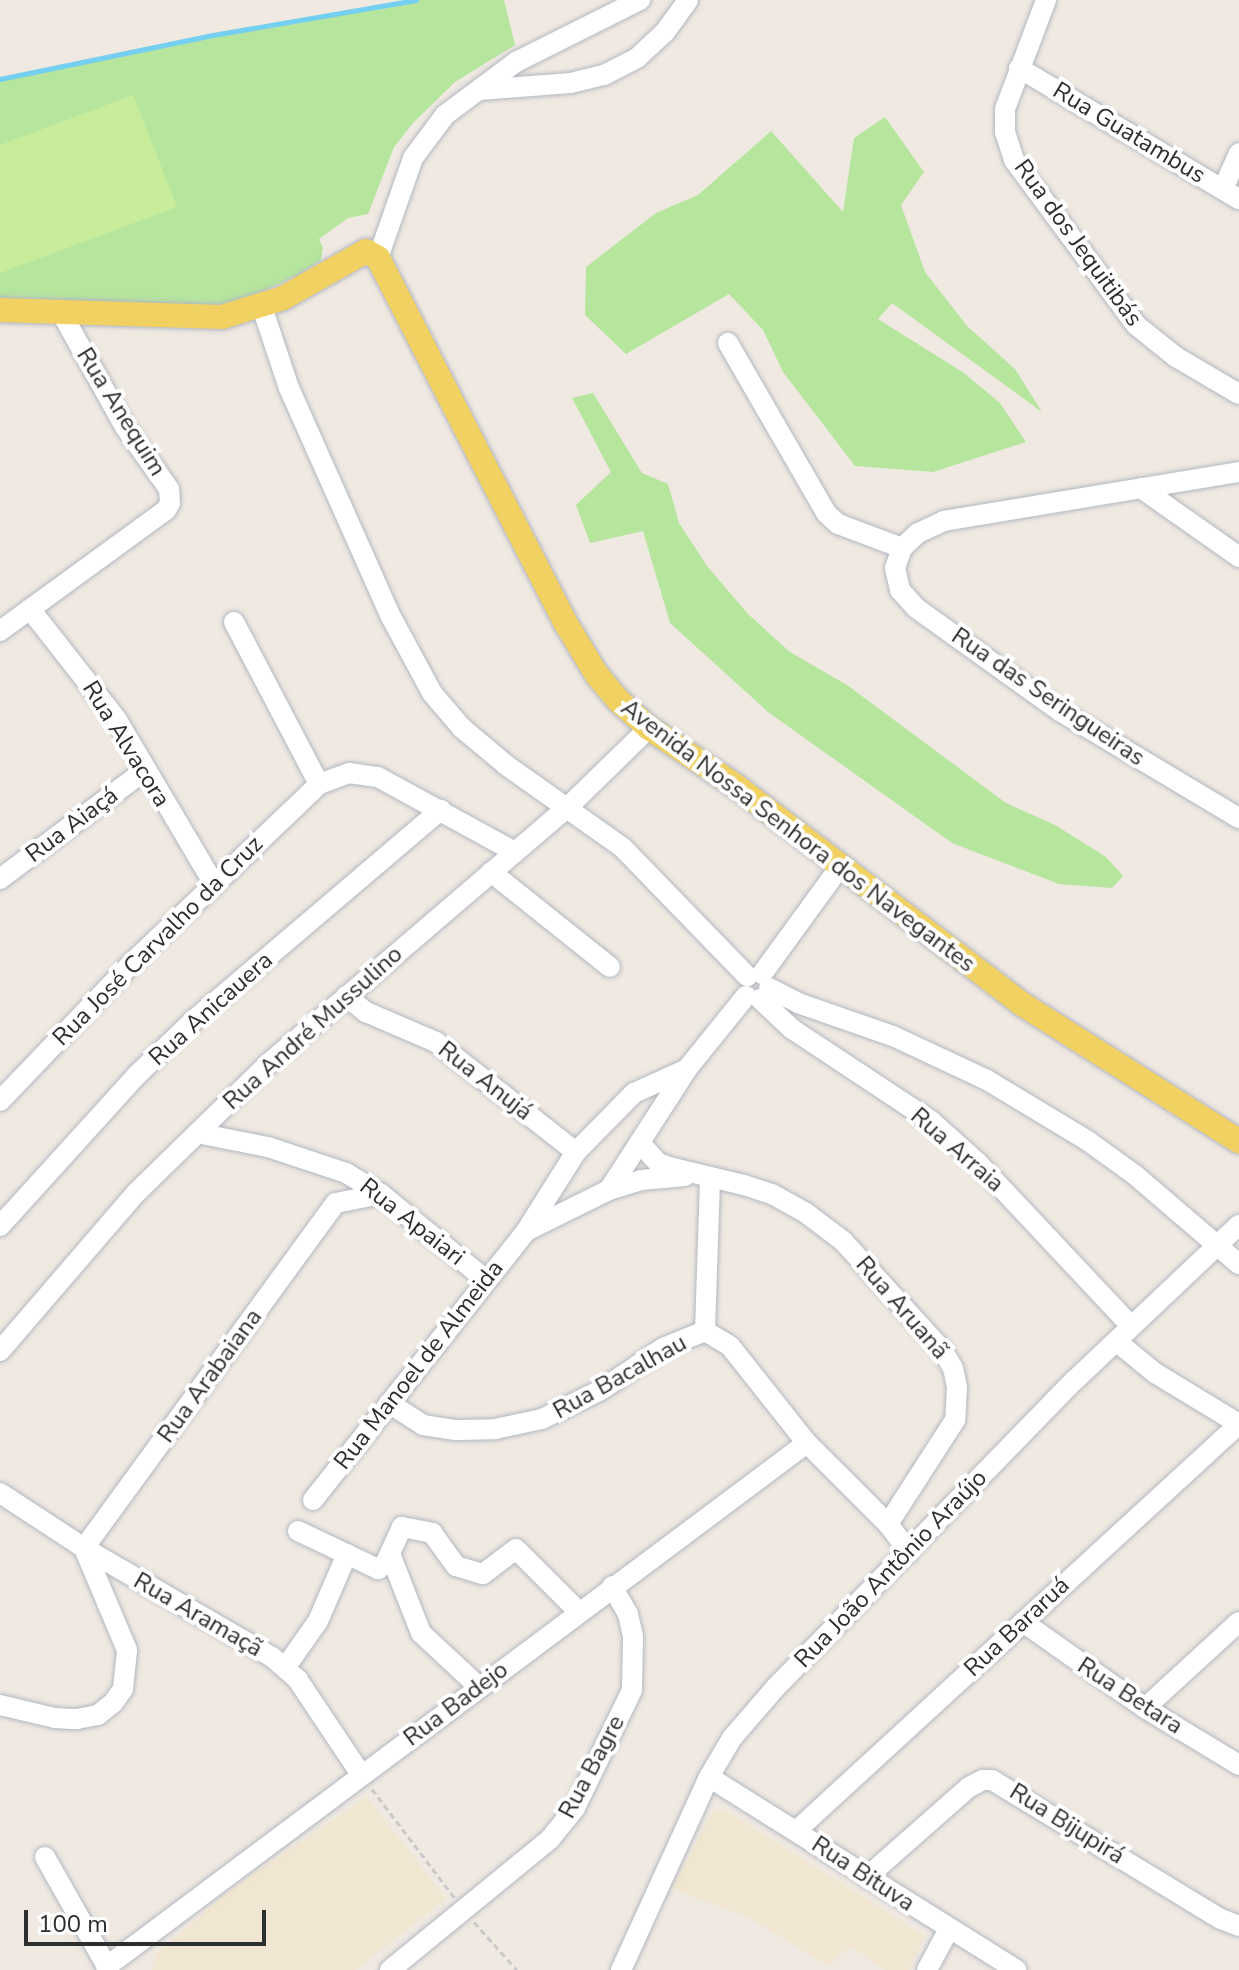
<!DOCTYPE html>
<meta charset="utf-8">
<style>
body{margin:0}
#map{position:relative;width:1239px;height:1970px;overflow:hidden;background:#efe9e1;font-family:"Nunito Sans",sans-serif}
div>[style]{position:absolute}
[style*='--x']{left:calc(var(--x)*1px);top:calc(var(--y)*1px);width:calc(var(--w)*1px);rotate:calc(var(--a)*1deg)}
.education>*{inset:0;background:#f0e6d1}
.green>*{inset:0;background:#b6e59e}
.pitch>*{inset:0;background:#c9ec9a}
.stream>*{height:5px;margin:-2.5px;padding:0 2.5px;transform-origin:2.5px;border-radius:2.5px;background:#75cff0}
.path>*{height:3px;margin-top:-1.5px;transform-origin:0;background:repeating-linear-gradient(90deg,#c9c9c9 0 6px,transparent 0 10px)}
.roads{filter:drop-shadow(0 0 2px #b4b7c1) drop-shadow(0 0 2px #b4b7c1)}
.minor>*{height:20px;margin:-10px;padding:0 10px;transform-origin:10px;border-radius:10px;background:#fff}
.major>*{height:24px;margin:-12px;padding:0 12px;transform-origin:12px;border-radius:12px;background:#f2d163}
span{translate:-50% -50%;white-space:nowrap;text-align:center;line-height:1.15;-webkit-text-stroke:8px #fff;paint-order:stroke}
.street-label{font-size:24px;color:#2e2e2e}
.scale{position:absolute;left:24px;top:1910px;width:242px;height:36px;box-sizing:border-box;border:4px solid #2e2e2e;border-top:0;padding-left:10px;font-size:24px;line-height:28px;white-space:nowrap;color:#2e2e2e;-webkit-text-stroke:6px #fff;paint-order:stroke}
</style>
<div id="map">
<div class="education">
<i style="clip-path:polygon(367px 1797px,446px 1899px,355px 1970px,152px 1970px,155px 1955px,230px 1890px)"></i>
<i style="clip-path:polygon(723px 1809px,925px 1936px,909px 1970px,886px 1970px,850px 1947px,828px 1966px,750px 1918px,672px 1889px,713px 1810px)"></i>
</div>
<div class="green">
<i style="clip-path:polygon(409px 0,504px 0,515px 45px,455px 82px,413px 123px,394px 147px,368px 214px,348px 218px,319px 239px,323px 248px,321px 260px,300px 274px,265px 290px,233px 302px,182px 312px,0 304px,0 79px)"></i>
<i style="clip-path:polygon(885px 117px,924px 172px,901px 205px,925px 272px,967px 326px,1015px 369px,1042px 412px,892px 303px,878px 319px,964px 373px,1000px 403px,1026px 442px,933px 472px,855px 466px,783px 372px,763px 330px,729px 294px,626px 354px,585px 315px,586px 267px,656px 213px,698px 195px,771px 131px,843px 212px,854px 138px)"></i>
<i style="clip-path:polygon(593px 393px,642px 473px,668px 484px,679px 523px,707px 566px,748px 614px,790px 652px,847px 685px,1006px 803px,1055px 825px,1106px 857px,1123px 876px,1112px 888px,1059px 884px,952px 843px,768px 712px,670px 623px,643px 531px,590px 543px,576px 505px,611px 472px,572px 398px)"></i>
</div>
<div class="pitch">
<i style="clip-path:polygon(133px 95px,177px 207px,0 273px,0 145px)"></i>
</div>
<div class="stream">
<i style="--x:0;--y:79;--w:211;--a:-11.7"></i>
<i style="--x:207;--y:36;--w:212;--a:-9.8"></i>
</div>
<div class="path">
<i style="--x:372;--y:1789;--w:136;--a:52.8"></i>
<i style="--x:474;--y:1922;--w:64;--a:48.1"></i>
</div>
<div class="roads">
<div class="minor">
<i style="--x:1046;--y:0;--w:116;--a:110.6"></i>
<i style="--x:1005;--y:109;--w:23;--a:90"></i>
<i style="--x:1005;--y:132;--w:29;--a:72"></i>
<i style="--x:1014;--y:160;--w:205;--a:53.5"></i>
<i style="--x:1136;--y:325;--w:51;--a:38.7"></i>
<i style="--x:1176;--y:357;--w:73;--a:30.4"></i>
<i style="--x:1019;--y:68;--w:256;--a:30.8"></i>
<i style="--x:479;--y:90;--w:92;--a:-4.4"></i>
<i style="--x:571;--y:83;--w:34;--a:-14"></i>
<i style="--x:604;--y:75;--w:37;--a:-27"></i>
<i style="--x:637;--y:58;--w:38;--a:-43"></i>
<i style="--x:665;--y:32;--w:39;--a:-54"></i>
<i style="--x:1223;--y:189;--w:39;--a:-66"></i>
<i style="--x:378;--y:258;--w:106;--a:-70.7"></i>
<i style="--x:413;--y:158;--w:54;--a:-53.3"></i>
<i style="--x:445;--y:115;--w:89;--a:-36.7"></i>
<i style="--x:516;--y:62;--w:139;--a:-26.6"></i>
<i style="--x:262;--y:307;--w:85;--a:71.6"></i>
<i style="--x:289;--y:388;--w:248;--a:66"></i>
<i style="--x:390;--y:615;--w:89;--a:61.7"></i>
<i style="--x:432;--y:693;--w:46;--a:49.4"></i>
<i style="--x:462;--y:728;--w:57;--a:40.1"></i>
<i style="--x:506;--y:765;--w:142;--a:35.3"></i>
<i style="--x:622;--y:847;--w:180;--a:45.9"></i>
<i style="--x:728;--y:343;--w:196;--a:60"></i>
<i style="--x:826;--y:513;--w:16;--a:43"></i>
<i style="--x:838;--y:524;--w:68;--a:20.6"></i>
<i style="--x:1239;--y:472;--w:299;--a:170.6"></i>
<i style="--x:944;--y:521;--w:29;--a:155"></i>
<i style="--x:918;--y:533;--w:22;--a:137"></i>
<i style="--x:902;--y:548;--w:21;--a:109"></i>
<i style="--x:895;--y:568;--w:23;--a:77"></i>
<i style="--x:900;--y:590;--w:24;--a:48"></i>
<i style="--x:916;--y:608;--w:177;--a:35.6"></i>
<i style="--x:1060;--y:711;--w:209;--a:30.9"></i>
<i style="--x:1141;--y:488;--w:120;--a:35.1"></i>
<i style="--x:30;--y:609;--w:141;--a:51.9"></i>
<i style="--x:117;--y:720;--w:191;--a:59.4"></i>
<i style="--x:234;--y:622;--w:183;--a:62.3"></i>
<i style="--x:319;--y:784;--w:32;--a:-20"></i>
<i style="--x:349;--y:773;--w:29;--a:8"></i>
<i style="--x:378;--y:777;--w:156;--a:28.7"></i>
<i style="--x:0;--y:631;--w:205;--a:-36.1"></i>
<i style="--x:166;--y:510;--w:8;--a:-60"></i>
<i style="--x:170;--y:503;--w:14;--a:-94"></i>
<i style="--x:169;--y:489;--w:76;--a:-125.4"></i>
<i style="--x:125;--y:427;--w:129;--a:-119.1"></i>
<i style="--x:491;--y:872;--w:152;--a:38.6"></i>
<i style="--x:0;--y:879;--w:180;--a:-36.9"></i>
<i style="--x:762;--y:974;--w:131;--a:-54"></i>
<i style="--x:769;--y:988;--w:33;--a:27"></i>
<i style="--x:798;--y:1003;--w:101;--a:19.2"></i>
<i style="--x:893;--y:1036;--w:104;--a:25.1"></i>
<i style="--x:987;--y:1080;--w:118;--a:31.1"></i>
<i style="--x:1088;--y:1141;--w:58;--a:35.9"></i>
<i style="--x:1135;--y:1175;--w:137;--a:40.6"></i>
<i style="--x:346;--y:996;--w:26;--a:39"></i>
<i style="--x:366;--y:1012;--w:76;--a:23.2"></i>
<i style="--x:436;--y:1042;--w:178;--a:38.2"></i>
<i style="--x:760;--y:999;--w:44;--a:43.2"></i>
<i style="--x:792;--y:1029;--w:167;--a:33.5"></i>
<i style="--x:931;--y:1121;--w:63;--a:41.8"></i>
<i style="--x:978;--y:1163;--w:224;--a:46.8"></i>
<i style="--x:0;--y:1101;--w:192;--a:-46.3"></i>
<i style="--x:133;--y:962;--w:257;--a:-43.7"></i>
<i style="--x:197;--y:1133;--w:72;--a:11.2"></i>
<i style="--x:268;--y:1147;--w:82;--a:18.4"></i>
<i style="--x:346;--y:1173;--w:41;--a:31"></i>
<i style="--x:381;--y:1194;--w:136;--a:39.3"></i>
<i style="--x:640;--y:1143;--w:27;--a:48"></i>
<i style="--x:658;--y:1163;--w:12;--a:20"></i>
<i style="--x:669;--y:1167;--w:77;--a:13.5"></i>
<i style="--x:744;--y:1185;--w:29;--a:18"></i>
<i style="--x:772;--y:1194;--w:39;--a:29"></i>
<i style="--x:806;--y:1213;--w:46;--a:37.1"></i>
<i style="--x:843;--y:1241;--w:149;--a:47.7"></i>
<i style="--x:943;--y:1351;--w:20;--a:60"></i>
<i style="--x:953;--y:1368;--w:19;--a:78"></i>
<i style="--x:957;--y:1387;--w:33;--a:93"></i>
<i style="--x:955;--y:1420;--w:124;--a:122.8"></i>
<i style="--x:609;--y:1190;--w:34;--a:-17"></i>
<i style="--x:641;--y:1180;--w:44;--a:-5.2"></i>
<i style="--x:0;--y:1226;--w:202;--a:-47.8"></i>
<i style="--x:136;--y:1076;--w:82;--a:-44"></i>
<i style="--x:195;--y:1019;--w:323;--a:-40.4"></i>
<i style="--x:526;--y:1231;--w:93;--a:-26.3"></i>
<i style="--x:609;--y:1190;--w:144;--a:-57.2"></i>
<i style="--x:687;--y:1069;--w:94;--a:-51.1"></i>
<i style="--x:705;--y:1331;--w:153;--a:-88.1"></i>
<i style="--x:0;--y:1351;--w:210;--a:-49.3"></i>
<i style="--x:137;--y:1192;--w:183;--a:-44.3"></i>
<i style="--x:268;--y:1064;--w:395;--a:-40.6"></i>
<i style="--x:568;--y:807;--w:113;--a:-44.3"></i>
<i style="--x:389;--y:1403;--w:40;--a:32.9"></i>
<i style="--x:423;--y:1425;--w:33;--a:9"></i>
<i style="--x:456;--y:1430;--w:39;--a:-1"></i>
<i style="--x:495;--y:1429;--w:48;--a:-12"></i>
<i style="--x:542;--y:1419;--w:66;--a:-26.2"></i>
<i style="--x:601;--y:1390;--w:75;--a:-34.1"></i>
<i style="--x:663;--y:1348;--w:45;--a:-22"></i>
<i style="--x:705;--y:1331;--w:29;--a:31"></i>
<i style="--x:730;--y:1346;--w:124;--a:51.6"></i>
<i style="--x:807;--y:1443;--w:115;--a:45"></i>
<i style="--x:888;--y:1524;--w:35;--a:53"></i>
<i style="--x:0;--y:1493;--w:100;--a:33.2"></i>
<i style="--x:84;--y:1548;--w:217;--a:30.1"></i>
<i style="--x:272;--y:1657;--w:35;--a:41"></i>
<i style="--x:298;--y:1680;--w:112;--a:56.3"></i>
<i style="--x:313;--y:1500;--w:343;--a:-51.6"></i>
<i style="--x:526;--y:1231;--w:93;--a:-57.7"></i>
<i style="--x:576;--y:1152;--w:83;--a:-45.5"></i>
<i style="--x:634;--y:1093;--w:58;--a:-24.4"></i>
<i style="--x:298;--y:1531;--w:89;--a:25.4"></i>
<i style="--x:378;--y:1569;--w:9;--a:-36"></i>
<i style="--x:385;--y:1564;--w:41;--a:-65.3"></i>
<i style="--x:402;--y:1527;--w:31;--a:11"></i>
<i style="--x:432;--y:1533;--w:41;--a:54"></i>
<i style="--x:456;--y:1566;--w:28;--a:17"></i>
<i style="--x:483;--y:1574;--w:41;--a:-37.1"></i>
<i style="--x:516;--y:1549;--w:89;--a:45"></i>
<i style="--x:390;--y:1554;--w:85;--a:68.6"></i>
<i style="--x:421;--y:1633;--w:79;--a:43"></i>
<i style="--x:1023;--y:1622;--w:149;--a:35.2"></i>
<i style="--x:1145;--y:1708;--w:110;--a:31.2"></i>
<i style="--x:285;--y:1668;--w:57;--a:-54.9"></i>
<i style="--x:318;--y:1621;--w:73;--a:-66.6"></i>
<i style="--x:0;--y:1705;--w:57;--a:13.3"></i>
<i style="--x:55;--y:1718;--w:22;--a:3"></i>
<i style="--x:77;--y:1719;--w:21;--a:-11"></i>
<i style="--x:98;--y:1715;--w:19;--a:-39"></i>
<i style="--x:113;--y:1703;--w:17;--a:-54"></i>
<i style="--x:123;--y:1689;--w:39;--a:-84"></i>
<i style="--x:127;--y:1650;--w:111;--a:-112.9"></i>
<i style="--x:84;--y:1548;--w:427;--a:-53.9"></i>
<i style="--x:336;--y:1203;--w:46;--a:-11.3"></i>
<i style="--x:1145;--y:1708;--w:127;--a:-42.5"></i>
<i style="--x:709;--y:1777;--w:363;--a:32.1"></i>
<i style="--x:796;--y:1831;--w:602;--a:-42.57"></i>
<i style="--x:1239;--y:1424;--w:98;--a:-148.7"></i>
<i style="--x:1155;--y:1373;--w:50;--a:-140.6"></i>
<i style="--x:45;--y:1857;--w:130;--a:60.5"></i>
<i style="--x:867;--y:1877;--w:136;--a:-41.4"></i>
<i style="--x:969;--y:1787;--w:16;--a:-27"></i>
<i style="--x:983;--y:1780;--w:9;--a:0"></i>
<i style="--x:992;--y:1780;--w:268;--a:31.3"></i>
<i style="--x:1221;--y:1919;--w:19;--a:21"></i>
<i style="--x:106;--y:1967;--w:875;--a:-36.78"></i>
<i style="--x:390;--y:1970;--w:207;--a:-39.3"></i>
<i style="--x:550;--y:1839;--w:40;--a:-51"></i>
<i style="--x:575;--y:1808;--w:131;--a:-64.2"></i>
<i style="--x:632;--y:1690;--w:54;--a:-88.9"></i>
<i style="--x:633;--y:1636;--w:23;--a:-103"></i>
<i style="--x:628;--y:1614;--w:32;--a:-120"></i>
<i style="--x:621;--y:1970;--w:212;--a:-65.5"></i>
<i style="--x:709;--y:1777;--w:45;--a:-59.5"></i>
<i style="--x:732;--y:1738;--w:67;--a:-49.2"></i>
<i style="--x:776;--y:1687;--w:429;--a:-45.8"></i>
<i style="--x:1075;--y:1380;--w:226;--a:-43.4"></i>
<i style="--x:927;--y:1970;--w:47;--a:-61.8"></i>
</div>
<div class="major">
<i style="--x:0;--y:310;--w:222;--a:1.8"></i>
<i style="--x:222;--y:317;--w:64;--a:-17.3"></i>
<i style="--x:283;--y:298;--w:95;--a:-29.5"></i>
<i style="--x:366;--y:251;--w:14;--a:30"></i>
<i style="--x:378;--y:258;--w:409;--a:62.8"></i>
<i style="--x:565;--y:622;--w:62;--a:58.9"></i>
<i style="--x:597;--y:675;--w:35;--a:50"></i>
<i style="--x:620;--y:702;--w:39;--a:42"></i>
<i style="--x:649;--y:728;--w:105;--a:33.7"></i>
<i style="--x:736;--y:786;--w:360;--a:37.3"></i>
<i style="--x:1022;--y:1004;--w:257;--a:32.3"></i>
</div>
</div>
<div class="street-label">
<span style="left:1129px;top:133px;rotate:31deg">Rua Guatambus</span>
<span style="left:1078px;top:243px;rotate:54deg">Rua dos Jequitibás</span>
<span style="left:121px;top:412px;rotate:58deg">Rua Anequim</span>
<span style="left:1048px;top:697px;rotate:34deg">Rua das Seringueiras</span>
<span style="left:126px;top:744px;rotate:58deg">Rua Alvacora</span>
<span style="left:72px;top:825px;rotate:-37deg">Rua Aiaçá</span>
<span style="left:798px;top:836px;rotate:37deg">Avenida Nossa Senhora dos Navegantes</span>
<span style="left:158px;top:941px;rotate:-45deg">Rua José Carvalho da Cruz</span>
<span style="left:211px;top:1009px;rotate:-42deg">Rua Anicauera</span>
<span style="left:313px;top:1028px;rotate:-42deg">Rua André Mussulino</span>
<span style="left:485px;top:1081px;rotate:38deg">Rua Anujá</span>
<span style="left:957px;top:1150px;rotate:41deg">Rua Arraia</span>
<span style="left:412px;top:1222px;rotate:38deg">Rua Apaiari</span>
<span style="left:902px;top:1308px;rotate:49deg">Rua Aruanã</span>
<span style="left:419px;top:1365px;rotate:-52deg">Rua Manoel de Almeida</span>
<span style="left:210px;top:1376px;rotate:-54deg">Rua Arabaiana</span>
<span style="left:620px;top:1377px;rotate:-29deg">Rua Bacalhau</span>
<span style="left:891px;top:1569px;rotate:-46deg">Rua João Antônio Araújo</span>
<span style="left:198px;top:1615px;rotate:30deg">Rua Aramaçã</span>
<span style="left:1017px;top:1627px;rotate:-43deg">Rua Bararuá</span>
<span style="left:1130px;top:1696px;rotate:33deg">Rua Betara</span>
<span style="left:456px;top:1704px;rotate:-37deg">Rua Badejo</span>
<span style="left:592px;top:1767px;rotate:-62deg">Rua Bagre</span>
<span style="left:1067px;top:1824px;rotate:32deg">Rua Bijupirá</span>
<span style="left:863px;top:1874px;rotate:33deg">Rua Bituva</span>
</div>
<div class="scale">100 m</div>
</div>
